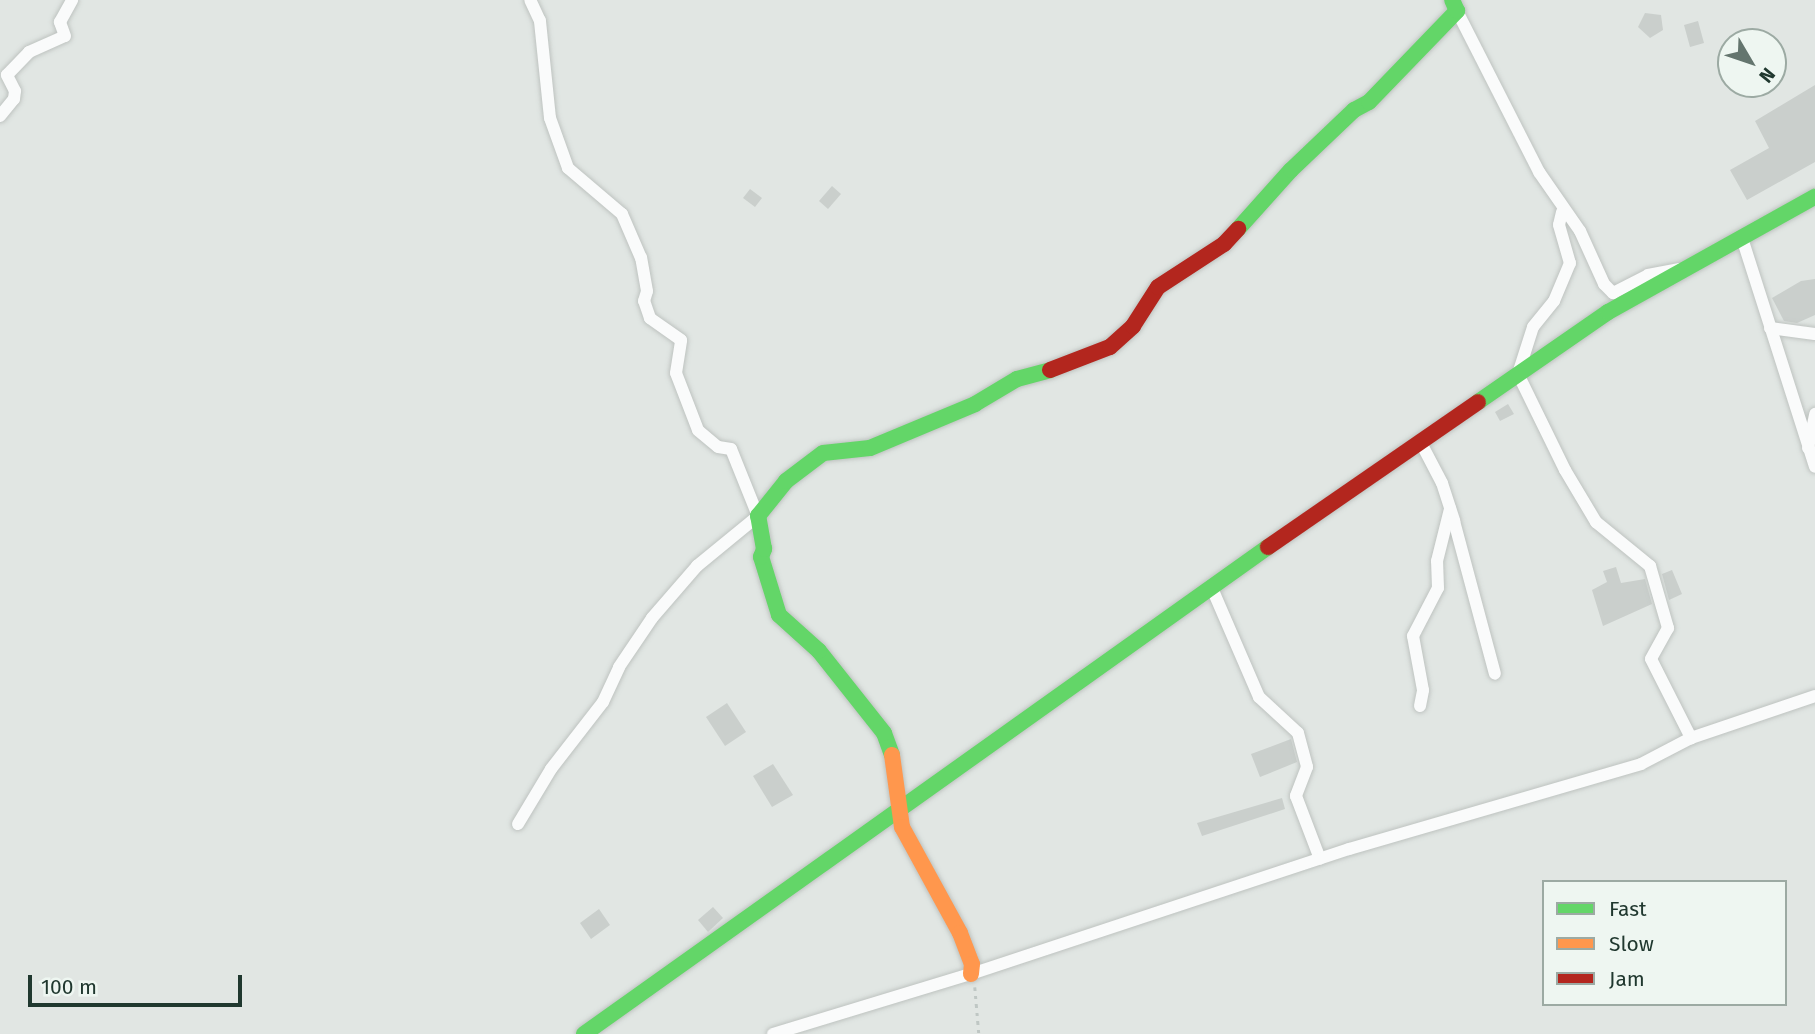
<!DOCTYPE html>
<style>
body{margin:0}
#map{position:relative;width:1815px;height:1034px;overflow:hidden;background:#e1e6e3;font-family:"Fira Sans",sans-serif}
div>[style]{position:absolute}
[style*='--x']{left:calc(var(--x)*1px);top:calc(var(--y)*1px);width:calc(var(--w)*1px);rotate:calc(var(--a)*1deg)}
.building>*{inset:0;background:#cacfcc}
.path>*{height:2.5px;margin-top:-1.25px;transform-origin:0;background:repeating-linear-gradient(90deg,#bfc7c4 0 3.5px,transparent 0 8.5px)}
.roads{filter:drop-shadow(0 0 2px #bec3c0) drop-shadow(0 0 2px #bec3c0)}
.street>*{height:12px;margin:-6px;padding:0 6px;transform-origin:6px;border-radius:6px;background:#fafbfb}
.fast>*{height:16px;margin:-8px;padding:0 8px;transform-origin:8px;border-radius:8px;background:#63d668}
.slow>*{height:16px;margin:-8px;padding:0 8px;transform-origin:8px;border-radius:8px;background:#ff974d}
.jam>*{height:16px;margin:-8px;padding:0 8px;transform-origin:8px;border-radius:8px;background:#b3261e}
span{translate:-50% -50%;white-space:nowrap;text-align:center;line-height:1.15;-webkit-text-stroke:7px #eef6f1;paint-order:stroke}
.legend{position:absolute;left:1542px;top:880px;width:245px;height:126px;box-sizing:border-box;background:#eef6f1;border:2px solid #9caaa3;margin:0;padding:9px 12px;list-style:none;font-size:21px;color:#20382f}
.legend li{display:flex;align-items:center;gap:14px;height:35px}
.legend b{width:35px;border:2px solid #9caaa3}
.north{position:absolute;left:1717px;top:28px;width:70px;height:70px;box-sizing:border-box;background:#eef6f1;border:2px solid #9caaa3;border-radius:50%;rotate:129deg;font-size:19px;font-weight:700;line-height:28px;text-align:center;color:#20382f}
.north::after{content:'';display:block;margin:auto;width:24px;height:32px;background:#64756e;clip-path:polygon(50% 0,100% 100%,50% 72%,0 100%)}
.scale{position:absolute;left:28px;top:975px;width:214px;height:32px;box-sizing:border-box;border:4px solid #20382f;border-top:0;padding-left:9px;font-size:21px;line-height:24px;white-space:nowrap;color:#20382f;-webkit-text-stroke:5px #eef6f1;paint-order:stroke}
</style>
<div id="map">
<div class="building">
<i style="clip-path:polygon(1645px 13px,1661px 15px,1663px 30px,1650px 38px,1638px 27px)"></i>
<i style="clip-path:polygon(1698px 21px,1704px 43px,1690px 47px,1684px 25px)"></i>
<i style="clip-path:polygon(1815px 85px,1815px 162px,1747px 200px,1730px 170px,1769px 148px,1755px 121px)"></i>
<i style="clip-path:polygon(832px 186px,841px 194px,828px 209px,819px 201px)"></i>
<i style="clip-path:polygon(750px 189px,762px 198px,755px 207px,743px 198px)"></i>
<i style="clip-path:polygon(1815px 279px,1815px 315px,1797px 323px,1784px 321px,1772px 298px,1801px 281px)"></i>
<i style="clip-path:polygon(1508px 404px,1514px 414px,1500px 421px,1495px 412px)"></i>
<i style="clip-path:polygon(1616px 567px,1621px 583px,1645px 579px,1652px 604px,1603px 626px,1592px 590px,1607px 582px,1603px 571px)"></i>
<i style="clip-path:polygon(1672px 570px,1682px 594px,1669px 600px,1662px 574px)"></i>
<i style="clip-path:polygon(727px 703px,746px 732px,725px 746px,706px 717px)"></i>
<i style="clip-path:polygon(1291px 739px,1297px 762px,1260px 777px,1251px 754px)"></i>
<i style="clip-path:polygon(773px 764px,793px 795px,772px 807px,753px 776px)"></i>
<i style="clip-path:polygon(1282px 798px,1285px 809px,1202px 836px,1197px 823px)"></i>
<i style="clip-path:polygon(713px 907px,723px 918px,708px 932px,698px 920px)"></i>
<i style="clip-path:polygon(599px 909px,610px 925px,591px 939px,580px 923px)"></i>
</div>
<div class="path">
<i style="--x:975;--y:987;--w:47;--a:85.1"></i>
</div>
<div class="roads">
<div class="street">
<i style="--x:1457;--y:11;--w:181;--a:63"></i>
<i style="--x:1539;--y:172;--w:72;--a:55.2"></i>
<i style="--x:1580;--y:231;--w:58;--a:65.6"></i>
<i style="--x:1604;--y:284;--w:13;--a:45"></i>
<i style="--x:1613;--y:293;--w:39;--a:-27"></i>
<i style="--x:1648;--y:275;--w:31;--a:-11"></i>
<i style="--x:0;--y:116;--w:22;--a:-51"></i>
<i style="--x:14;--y:99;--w:8;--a:-83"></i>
<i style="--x:15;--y:91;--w:18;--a:-117"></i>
<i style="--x:7;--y:75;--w:32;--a:-46"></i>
<i style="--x:29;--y:52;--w:39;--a:-24"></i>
<i style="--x:65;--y:36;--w:15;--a:-110"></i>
<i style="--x:60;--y:22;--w:25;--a:-61"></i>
<i style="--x:1562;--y:212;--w:13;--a:103"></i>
<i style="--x:1559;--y:225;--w:40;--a:74"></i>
<i style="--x:1570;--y:263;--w:41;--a:112.8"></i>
<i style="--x:1554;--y:301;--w:33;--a:129"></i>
<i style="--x:1533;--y:327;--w:49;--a:107.7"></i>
<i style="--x:1518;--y:374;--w:107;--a:63.9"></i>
<i style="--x:1565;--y:470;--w:61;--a:59.2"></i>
<i style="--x:1596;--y:522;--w:70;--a:39.2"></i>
<i style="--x:1650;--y:566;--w:65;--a:73.8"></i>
<i style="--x:1668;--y:628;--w:35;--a:119"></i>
<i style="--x:1651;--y:659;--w:89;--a:63.1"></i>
<i style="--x:1742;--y:238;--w:240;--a:72.3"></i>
<i style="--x:1770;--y:328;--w:45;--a:7.6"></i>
<i style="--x:1420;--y:441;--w:47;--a:62.4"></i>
<i style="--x:1442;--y:483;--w:40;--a:72"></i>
<i style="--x:1454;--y:521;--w:158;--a:75"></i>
<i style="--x:1808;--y:448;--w:35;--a:-78"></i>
<i style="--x:1211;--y:586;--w:121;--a:66.6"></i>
<i style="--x:1259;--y:697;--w:53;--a:42.7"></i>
<i style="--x:1298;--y:733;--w:35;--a:75"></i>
<i style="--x:1307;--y:767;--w:31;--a:111"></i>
<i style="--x:1296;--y:796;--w:67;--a:69.1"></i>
<i style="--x:1420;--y:706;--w:16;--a:-79"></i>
<i style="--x:1423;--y:690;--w:55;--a:-100.5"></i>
<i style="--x:1413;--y:636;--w:54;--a:-62.5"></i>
<i style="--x:1438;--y:588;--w:27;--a:-92"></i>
<i style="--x:1437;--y:561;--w:54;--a:-76"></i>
<i style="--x:518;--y:824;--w:64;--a:-59"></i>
<i style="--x:551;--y:769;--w:85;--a:-52.2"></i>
<i style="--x:603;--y:702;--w:38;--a:-65"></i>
<i style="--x:619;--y:667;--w:59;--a:-56"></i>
<i style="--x:652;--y:618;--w:69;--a:-49.1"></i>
<i style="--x:697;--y:566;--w:79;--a:-39.3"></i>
<i style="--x:758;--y:516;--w:72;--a:-111.9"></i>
<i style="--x:731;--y:449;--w:13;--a:-171"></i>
<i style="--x:718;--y:447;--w:26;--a:-140"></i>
<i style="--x:698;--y:430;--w:61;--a:-111.1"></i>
<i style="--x:676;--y:373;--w:33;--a:-81"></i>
<i style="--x:681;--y:340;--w:38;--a:-145"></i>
<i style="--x:650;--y:318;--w:18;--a:-109"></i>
<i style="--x:644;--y:301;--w:10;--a:-73"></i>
<i style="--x:647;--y:291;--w:34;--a:-100"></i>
<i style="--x:641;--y:258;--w:48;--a:-113.4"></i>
<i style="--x:622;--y:214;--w:71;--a:-139.6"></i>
<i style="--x:568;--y:168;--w:53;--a:-109.8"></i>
<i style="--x:550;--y:118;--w:98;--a:-95.9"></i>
<i style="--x:540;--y:21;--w:23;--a:-115"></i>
<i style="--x:773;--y:1034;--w:207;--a:-16.9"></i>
<i style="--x:971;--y:974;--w:398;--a:-18.3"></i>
<i style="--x:1349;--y:849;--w:304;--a:-16.2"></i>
<i style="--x:1641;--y:764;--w:56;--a:-27.5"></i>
<i style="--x:1691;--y:738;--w:131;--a:-18.7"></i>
</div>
<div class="fast">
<i style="--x:1238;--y:229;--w:79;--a:-48.1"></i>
<i style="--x:1291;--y:170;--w:87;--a:-43.6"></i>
<i style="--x:1354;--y:110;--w:17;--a:-28"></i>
<i style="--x:1369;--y:102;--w:127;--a:-46"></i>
<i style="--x:1457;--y:11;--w:12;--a:-114"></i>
<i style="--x:1478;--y:402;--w:158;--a:-34.7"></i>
<i style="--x:1608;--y:312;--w:237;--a:-29.1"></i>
<i style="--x:892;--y:755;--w:23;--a:-110"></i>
<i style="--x:884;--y:733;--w:105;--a:-128.4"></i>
<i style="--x:819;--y:651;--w:54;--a:-138"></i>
<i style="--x:779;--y:615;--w:61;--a:-107.2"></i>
<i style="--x:761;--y:557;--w:9;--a:-69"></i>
<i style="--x:764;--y:549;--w:34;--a:-100"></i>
<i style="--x:758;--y:516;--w:45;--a:-51.3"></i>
<i style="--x:786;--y:481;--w:46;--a:-37.1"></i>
<i style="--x:823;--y:453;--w:47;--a:-6.1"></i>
<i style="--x:870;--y:448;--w:114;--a:-22.7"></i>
<i style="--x:975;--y:404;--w:49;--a:-30.8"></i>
<i style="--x:1017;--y:379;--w:34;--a:-15"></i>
<i style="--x:584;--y:1034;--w:840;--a:-35.45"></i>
</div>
<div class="slow">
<i style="--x:892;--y:755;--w:73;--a:82.1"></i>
<i style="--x:902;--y:827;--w:121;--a:61.3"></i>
<i style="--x:960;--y:933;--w:33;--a:69"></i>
<i style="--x:972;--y:964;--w:10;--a:96"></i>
</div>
<div class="jam">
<i style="--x:1050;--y:370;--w:64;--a:-21"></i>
<i style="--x:1110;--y:347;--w:31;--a:-42"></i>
<i style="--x:1133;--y:326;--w:46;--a:-57.3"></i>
<i style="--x:1158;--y:287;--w:79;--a:-33.1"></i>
<i style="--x:1224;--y:244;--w:21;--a:-47"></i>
<i style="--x:1268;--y:547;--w:255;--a:-34.6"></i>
</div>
</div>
<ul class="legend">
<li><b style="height:9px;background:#63d668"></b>Fast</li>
<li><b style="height:9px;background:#ff974d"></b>Slow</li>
<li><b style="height:9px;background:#b3261e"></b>Jam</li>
</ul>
<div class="north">N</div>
<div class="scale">100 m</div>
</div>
